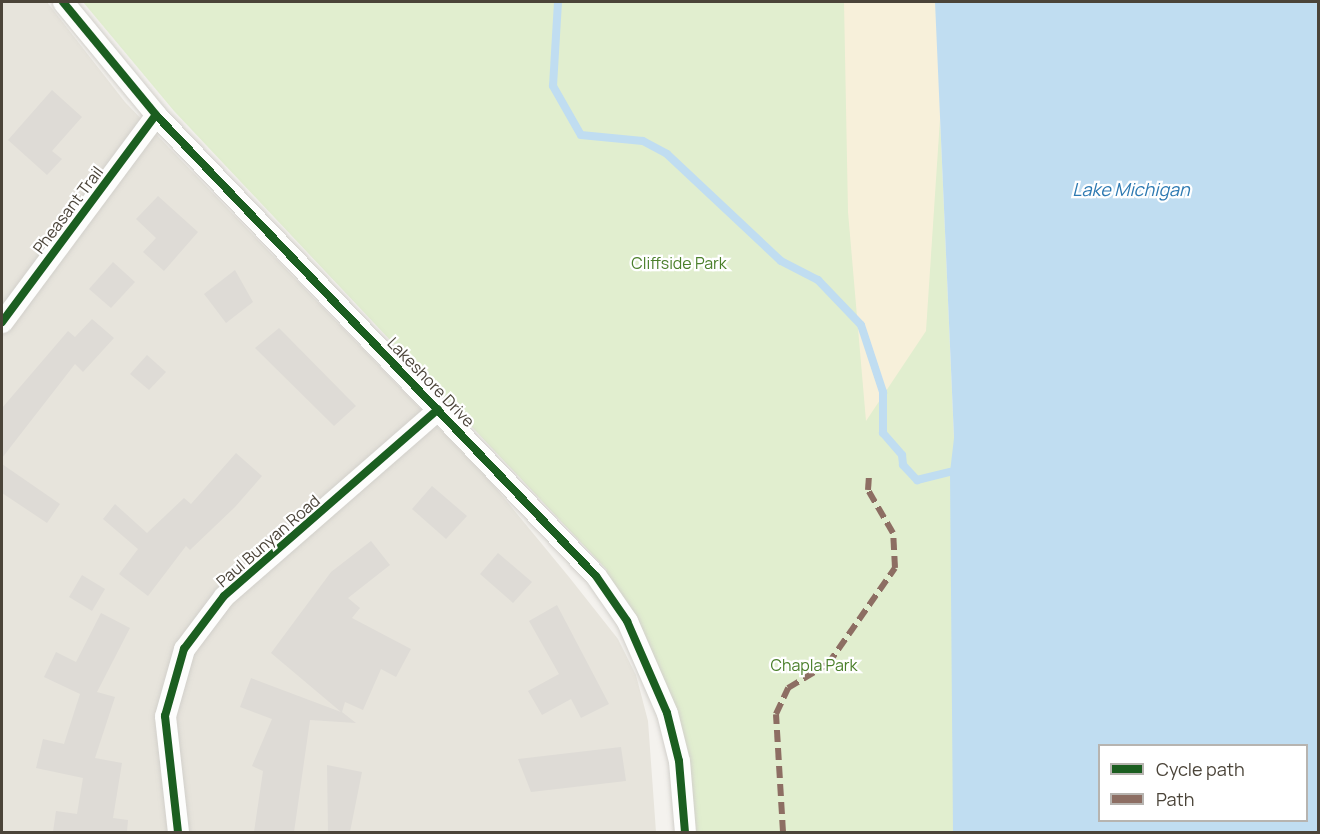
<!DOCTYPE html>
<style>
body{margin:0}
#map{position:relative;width:1320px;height:834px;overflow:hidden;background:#f4f2ee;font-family:Manrope,sans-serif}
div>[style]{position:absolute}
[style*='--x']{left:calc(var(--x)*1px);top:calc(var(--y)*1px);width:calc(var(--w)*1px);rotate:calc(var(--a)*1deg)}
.residential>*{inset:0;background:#e7e4dc}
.green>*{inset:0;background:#e1eecf}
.sand>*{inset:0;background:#f7f0da}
.water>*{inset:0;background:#c0ddf1}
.stream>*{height:8px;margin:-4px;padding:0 4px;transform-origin:4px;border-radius:4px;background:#c0ddf1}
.building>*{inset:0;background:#dedbd6}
.roads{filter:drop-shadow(0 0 2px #d2d0cb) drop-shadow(0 0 2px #d2d0cb)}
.street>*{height:21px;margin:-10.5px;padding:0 10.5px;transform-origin:10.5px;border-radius:10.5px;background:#fdfdfc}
.quiet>*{height:6px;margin-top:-3px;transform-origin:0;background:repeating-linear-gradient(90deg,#8d6e63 0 12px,transparent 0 18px)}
.cycleway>*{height:8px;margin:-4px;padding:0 4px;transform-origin:4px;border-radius:4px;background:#1b5e20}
span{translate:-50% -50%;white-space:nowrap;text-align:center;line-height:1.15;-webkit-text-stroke:4.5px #fff;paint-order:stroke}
.street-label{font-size:16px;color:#4b4439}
.park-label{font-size:16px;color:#4a7f2a}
.water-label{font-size:18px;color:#2e7ab2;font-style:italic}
.frame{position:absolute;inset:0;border:3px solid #4b4439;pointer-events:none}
.legend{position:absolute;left:1098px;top:744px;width:210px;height:78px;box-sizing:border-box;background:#fff;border:2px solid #b7b4b0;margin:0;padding:8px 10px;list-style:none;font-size:18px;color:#4b4439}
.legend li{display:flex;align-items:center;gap:12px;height:30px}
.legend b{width:30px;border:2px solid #b7b4b0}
</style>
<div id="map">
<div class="residential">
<i style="clip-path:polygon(2px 2px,47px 2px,125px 102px,490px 481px,569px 577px,618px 639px,636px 675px,648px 721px,656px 832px,2px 832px)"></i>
</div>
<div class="green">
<i style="clip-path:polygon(83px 2px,935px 2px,954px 438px,986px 832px,683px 832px,649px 666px,596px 576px,607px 570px,174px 111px)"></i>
</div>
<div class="sand">
<i style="clip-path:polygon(844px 2px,940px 2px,940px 119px,926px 331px,866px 421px,848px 212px)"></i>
</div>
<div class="water">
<i style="clip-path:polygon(evenodd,935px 2px,1318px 2px,1318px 832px,953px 832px,950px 472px,954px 438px,935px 2px,1100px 746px,1306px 746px,1306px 820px,1100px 820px,1100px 746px)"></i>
</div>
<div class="stream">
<i style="--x:558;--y:2;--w:84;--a:93.4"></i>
<i style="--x:553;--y:86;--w:56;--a:60.3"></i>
<i style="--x:581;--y:135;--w:62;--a:5.5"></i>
<i style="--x:643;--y:141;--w:27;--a:28"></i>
<i style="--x:667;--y:154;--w:156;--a:43.2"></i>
<i style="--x:781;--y:261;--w:42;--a:27.2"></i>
<i style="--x:818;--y:280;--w:62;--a:46.3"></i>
<i style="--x:861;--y:325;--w:71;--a:71.8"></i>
<i style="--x:883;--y:392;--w:41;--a:90"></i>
<i style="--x:883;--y:433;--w:29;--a:49"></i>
<i style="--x:902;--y:455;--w:10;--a:84"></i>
<i style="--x:903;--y:465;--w:21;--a:47"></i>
<i style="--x:917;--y:480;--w:34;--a:-14"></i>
</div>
<div class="building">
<i style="clip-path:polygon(52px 90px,82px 117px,52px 151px,62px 159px,47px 175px,8px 140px)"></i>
<i style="clip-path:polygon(158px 196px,198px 232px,164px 271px,143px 252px,156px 238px,136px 219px)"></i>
<i style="clip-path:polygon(113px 262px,135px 282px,111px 308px,89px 289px)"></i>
<i style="clip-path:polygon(235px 270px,253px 302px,226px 323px,204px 294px)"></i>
<i style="clip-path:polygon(92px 319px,114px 338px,83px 372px,75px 364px,2px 458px,2px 408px,68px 331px,75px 337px)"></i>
<i style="clip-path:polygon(279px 328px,356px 406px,334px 426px,255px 348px)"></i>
<i style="clip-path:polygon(147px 355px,166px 372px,149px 390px,130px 374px)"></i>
<i style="clip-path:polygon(236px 453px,262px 476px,235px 507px,190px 550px,186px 546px,148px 596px,119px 574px,138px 549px,103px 519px,115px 504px,147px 533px,184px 498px,191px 504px)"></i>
<i style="clip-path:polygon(2px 464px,60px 504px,47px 523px,2px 493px)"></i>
<i style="clip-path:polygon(432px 486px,467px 516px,446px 539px,412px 509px)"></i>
<i style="clip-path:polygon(371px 541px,390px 565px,348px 598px,360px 608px,352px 618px,411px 649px,396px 677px,381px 669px,363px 710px,345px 702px,342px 712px,356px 723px,310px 720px,294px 832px,254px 832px,263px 771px,252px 766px,272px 719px,240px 707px,251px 678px,341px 712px,271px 653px,331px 572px)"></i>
<i style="clip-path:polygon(498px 553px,532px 582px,513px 603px,480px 574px)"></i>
<i style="clip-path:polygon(82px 575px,105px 589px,92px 611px,69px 597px)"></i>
<i style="clip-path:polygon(557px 605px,609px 704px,581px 718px,571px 699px,542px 715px,528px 691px,559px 674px,529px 621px)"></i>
<i style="clip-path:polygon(101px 613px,130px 628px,97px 692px,115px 697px,95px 758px,122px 763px,113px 818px,128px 820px,127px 832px,53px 832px,56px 811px,77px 814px,83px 778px,36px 768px,43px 739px,64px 744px,80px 694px,44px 677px,56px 652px,76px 662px)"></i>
<i style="clip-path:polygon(621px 747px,626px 781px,531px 792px,518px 759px)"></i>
<i style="clip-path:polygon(327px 765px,362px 772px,350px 832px,328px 832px)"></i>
</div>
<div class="roads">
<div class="street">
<i style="--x:63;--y:2;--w:146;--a:50.5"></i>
<i style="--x:156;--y:115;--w:637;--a:46.34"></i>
<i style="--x:596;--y:576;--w:55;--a:55.4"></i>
<i style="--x:627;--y:621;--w:100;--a:66.5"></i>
<i style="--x:667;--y:713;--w:49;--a:76"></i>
<i style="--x:679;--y:761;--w:71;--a:85.2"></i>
<i style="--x:2;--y:322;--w:258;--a:-53.4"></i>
<i style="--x:178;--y:832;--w:117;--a:-96.4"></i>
<i style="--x:165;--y:716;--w:70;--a:-74.2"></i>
<i style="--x:184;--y:649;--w:66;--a:-53"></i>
<i style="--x:224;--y:596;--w:284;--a:-41.1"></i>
</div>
</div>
<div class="quiet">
<i style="--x:783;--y:832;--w:118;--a:-93.4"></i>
<i style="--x:776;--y:714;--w:29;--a:-65"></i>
<i style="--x:788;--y:688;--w:47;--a:-31"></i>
<i style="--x:828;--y:664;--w:117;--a:-55.1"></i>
<i style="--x:895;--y:568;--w:35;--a:-93"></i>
<i style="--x:893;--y:533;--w:50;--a:-120.2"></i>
<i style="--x:868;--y:490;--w:13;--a:-86"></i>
</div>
<div class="cycleway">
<i style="--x:63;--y:2;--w:146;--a:50.5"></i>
<i style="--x:156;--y:115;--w:637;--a:46.34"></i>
<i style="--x:596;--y:576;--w:55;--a:55.4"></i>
<i style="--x:627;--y:621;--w:100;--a:66.5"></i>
<i style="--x:667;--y:713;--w:49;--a:76"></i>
<i style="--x:679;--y:761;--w:71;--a:85.2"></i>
<i style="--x:2;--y:322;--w:258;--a:-53.4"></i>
<i style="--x:178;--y:832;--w:117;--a:-96.4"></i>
<i style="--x:165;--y:716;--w:70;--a:-74.2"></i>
<i style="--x:184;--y:649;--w:66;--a:-53"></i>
<i style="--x:224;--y:596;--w:284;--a:-41.1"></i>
</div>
<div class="street-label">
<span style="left:68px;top:210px;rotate:-53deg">Pheasant Trail</span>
<span style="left:431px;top:382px;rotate:46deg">Lakeshore Drive</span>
<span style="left:268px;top:541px;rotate:-41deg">Paul Bunyan Road</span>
</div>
<div class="park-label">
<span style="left:679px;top:263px">Cliffside Park</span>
<span style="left:814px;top:665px">Chapla Park</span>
</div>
<div class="water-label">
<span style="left:1131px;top:189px">Lake Michigan</span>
</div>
<div class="frame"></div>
<ul class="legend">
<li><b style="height:8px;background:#1b5e20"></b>Cycle path</li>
<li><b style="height:8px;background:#8d6e63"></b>Path</li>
</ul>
</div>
